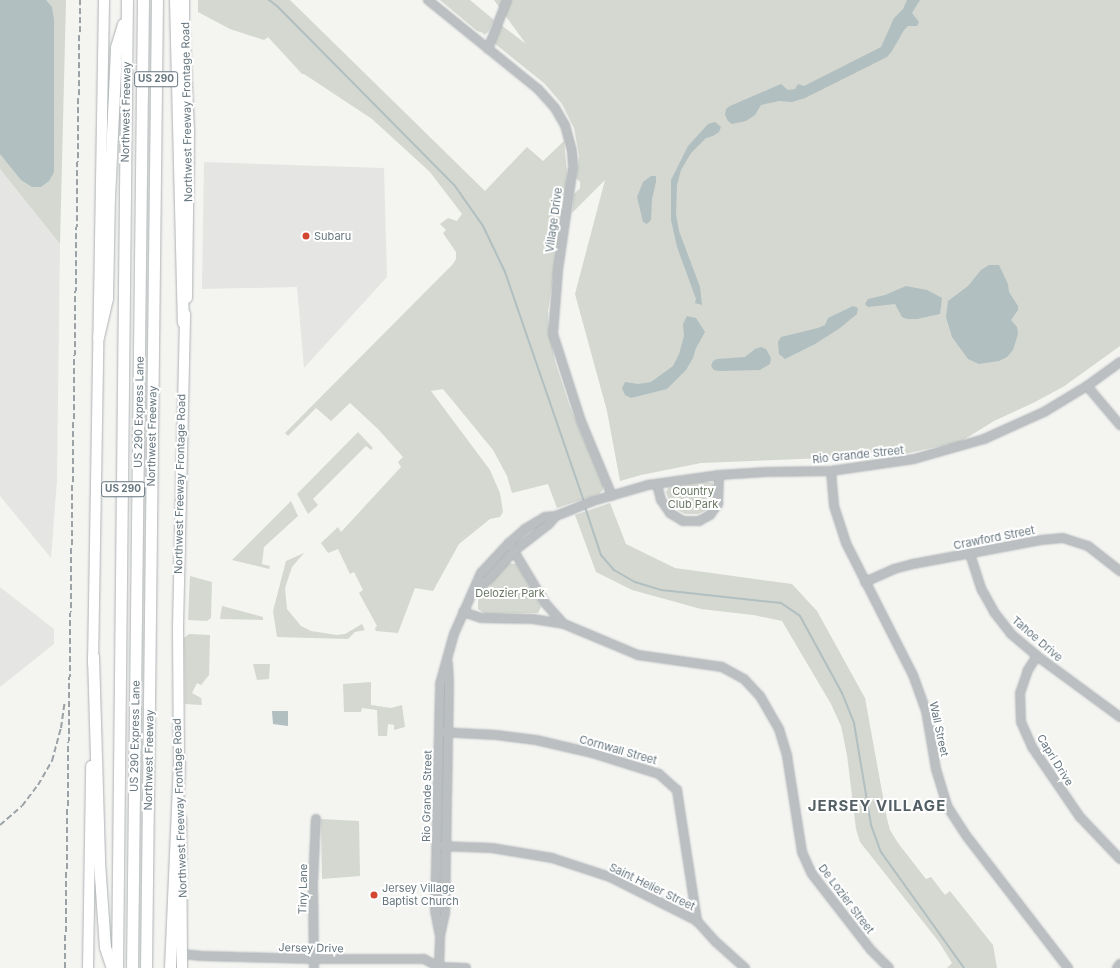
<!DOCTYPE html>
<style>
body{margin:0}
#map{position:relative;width:1120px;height:968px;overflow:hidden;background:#f4f4f1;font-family:Inter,sans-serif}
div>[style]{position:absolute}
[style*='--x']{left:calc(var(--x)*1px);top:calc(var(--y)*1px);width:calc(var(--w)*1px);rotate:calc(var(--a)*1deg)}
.built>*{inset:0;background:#e5e5e4}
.green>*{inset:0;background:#d4d8d0}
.water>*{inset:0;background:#b1bfc1}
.stream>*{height:2px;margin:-1px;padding:0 1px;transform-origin:1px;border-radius:1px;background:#b1bfc1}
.roads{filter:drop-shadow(0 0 1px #adb2b5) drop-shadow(0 0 1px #adb2b5)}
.minor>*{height:8px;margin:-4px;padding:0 4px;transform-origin:4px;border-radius:4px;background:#bbbfc2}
.major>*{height:10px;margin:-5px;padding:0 5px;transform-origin:5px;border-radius:5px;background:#fff}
.highway>*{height:11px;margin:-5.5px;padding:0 5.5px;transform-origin:5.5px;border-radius:5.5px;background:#fff}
.rail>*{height:2px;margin-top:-1px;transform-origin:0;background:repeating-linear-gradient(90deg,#9ba2a6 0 6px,transparent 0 9px)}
.dots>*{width:11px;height:11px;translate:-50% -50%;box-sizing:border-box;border:2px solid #fff;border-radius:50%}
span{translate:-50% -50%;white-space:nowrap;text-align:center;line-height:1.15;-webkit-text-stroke:4px #fff;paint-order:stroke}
.shield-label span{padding:1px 3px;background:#fff;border:1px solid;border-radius:3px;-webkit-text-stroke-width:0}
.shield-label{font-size:10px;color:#66767f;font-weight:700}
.street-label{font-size:11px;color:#66767f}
.poi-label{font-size:11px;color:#66767f}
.left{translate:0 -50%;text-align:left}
.park-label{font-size:11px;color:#6a7764}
.district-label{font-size:15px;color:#535f65;font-weight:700;letter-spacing:1px}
</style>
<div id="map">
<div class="built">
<i style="clip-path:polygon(204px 162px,384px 168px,387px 277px,304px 368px,297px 287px,202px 289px)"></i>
<i style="clip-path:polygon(0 169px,60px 244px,57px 480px,51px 558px,0 496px)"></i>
<i style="clip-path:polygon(0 587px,54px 629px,54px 644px,0 687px)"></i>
</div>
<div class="green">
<i style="clip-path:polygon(0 0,66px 0,60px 244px,0 169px)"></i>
<i style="clip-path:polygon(198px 0,290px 0,485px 191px,527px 147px,543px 161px,564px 141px,567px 172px,565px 193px,559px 200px,559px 208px,563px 210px,548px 311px,549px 330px,555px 361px,570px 407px,603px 485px,603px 490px,599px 494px,557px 508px,548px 484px,512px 493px,507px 476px,493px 450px,443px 389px,431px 391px,490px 470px,500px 493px,503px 512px,500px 517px,490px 519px,459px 544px,433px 591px,415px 588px,398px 633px,376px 631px,375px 628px,377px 626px,359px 593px,363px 590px,354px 572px,350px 574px,338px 549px,328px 553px,321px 543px,338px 527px,341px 532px,401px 467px,398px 462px,403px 457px,378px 429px,350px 403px,331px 421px,316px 408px,288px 436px,285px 433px,453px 264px,456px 259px,456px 252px,443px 233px,446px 230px,440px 224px,448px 218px,457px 221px,462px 214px,430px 172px,372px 119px,304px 74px,302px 74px,268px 37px,264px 40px,230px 29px,198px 12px)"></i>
<i style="clip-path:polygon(440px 0,470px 0,494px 20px,488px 32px,484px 35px,483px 33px,477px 31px)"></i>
<i style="clip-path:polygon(494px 0,1120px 0,1120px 346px,1063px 387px,1033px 403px,994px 421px,960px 442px,904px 454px,885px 451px,850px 457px,701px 463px,641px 475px,620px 481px,607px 411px,575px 294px,605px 180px,572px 213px,574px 194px,580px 188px,580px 182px,576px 178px,579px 155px,574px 128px,562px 104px,545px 84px,494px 43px,501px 25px,526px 44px)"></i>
<i style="clip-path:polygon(358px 432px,373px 448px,371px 450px,366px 446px,313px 499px,318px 505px,308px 514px,297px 494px)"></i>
<i style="clip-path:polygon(704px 481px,713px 483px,715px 494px,713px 501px,705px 511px,698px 514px,685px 514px,674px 508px,670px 503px,666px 492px,669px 487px)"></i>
<i style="clip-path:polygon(291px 501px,298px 516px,264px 547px,262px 564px,270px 566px,269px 569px,232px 560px)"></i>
<i style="clip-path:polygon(610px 503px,626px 544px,675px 568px,792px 584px,817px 611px,865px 698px,887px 819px,890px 830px,898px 843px,926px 879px,931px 877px,945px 895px,950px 891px,993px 945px,997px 968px,947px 968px,952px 963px,939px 942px,860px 842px,856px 829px,847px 755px,841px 726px,831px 704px,782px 621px,753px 615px,701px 609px,632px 590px,596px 572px,575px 515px)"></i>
<i style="clip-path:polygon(304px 553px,292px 567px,285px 588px,287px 609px,301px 626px,311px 631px,337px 635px,345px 634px,362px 624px,365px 630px,355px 632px,348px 639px,277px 637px,273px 611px,286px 561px)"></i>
<i style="clip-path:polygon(508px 563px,516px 564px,519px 568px,539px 602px,541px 607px,538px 613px,485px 614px,478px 609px,478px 601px,486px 587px,498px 571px)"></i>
<i style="clip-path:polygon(190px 576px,212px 582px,211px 618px,207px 621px,188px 620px)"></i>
<i style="clip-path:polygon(222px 606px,263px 617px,263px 620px,220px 619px)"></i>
<i style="clip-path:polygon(189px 634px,210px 635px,209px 675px,201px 685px,197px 683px,192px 693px,201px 698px,202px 705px,185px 704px,184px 638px)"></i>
<i style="clip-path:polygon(253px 664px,270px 664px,269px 679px,257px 680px)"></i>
<i style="clip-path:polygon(371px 682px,371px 705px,391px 708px,402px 705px,405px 727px,394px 730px,394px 725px,388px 724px,387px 736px,378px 736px,377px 710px,362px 708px,361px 712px,344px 712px,343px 684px)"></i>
<i style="clip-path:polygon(321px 819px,359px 821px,360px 876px,322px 879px)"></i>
</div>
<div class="water">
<i style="clip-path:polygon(0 0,46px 0,52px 7px,54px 20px,54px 172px,49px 181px,41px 187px,32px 187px,21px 180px,0 154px)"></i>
<i style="clip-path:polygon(907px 0,920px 0,912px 13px,919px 22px,917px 26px,908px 26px,904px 30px,892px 51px,887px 57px,805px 98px,792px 102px,779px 101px,761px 105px,755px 115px,746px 121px,732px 124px,728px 121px,725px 115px,726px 109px,730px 106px,781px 84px,788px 90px,795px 89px,798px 84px,804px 86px,881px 47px,894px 18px,903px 9px)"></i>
<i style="clip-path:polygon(715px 122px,721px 127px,719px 132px,713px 136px,706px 138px,691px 153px,681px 170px,677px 185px,676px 214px,679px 231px,700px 287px,702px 305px,695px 303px,696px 299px,677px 247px,671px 220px,671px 180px,688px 146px,708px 124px)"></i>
<i style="clip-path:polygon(651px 176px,656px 176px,656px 182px,652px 199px,651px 220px,647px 224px,643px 222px,637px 197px,643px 182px)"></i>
<i style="clip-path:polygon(989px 265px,999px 265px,1008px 284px,1009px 292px,1018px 306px,1018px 310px,1011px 320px,1017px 327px,1018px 334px,1013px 350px,1007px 357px,999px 361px,979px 364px,968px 359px,952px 337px,946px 317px,948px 301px,968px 286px,981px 270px)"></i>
<i style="clip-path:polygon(906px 286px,927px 290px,942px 298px,940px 314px,917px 319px,907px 319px,902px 317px,895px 304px,868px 307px,865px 304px,868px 299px,885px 295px)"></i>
<i style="clip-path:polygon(853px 306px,858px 308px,857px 314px,840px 328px,815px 344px,785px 359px,779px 354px,778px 342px,781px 337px,818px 328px,825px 325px,828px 318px)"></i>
<i style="clip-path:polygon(687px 316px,696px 318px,705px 332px,696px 348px,693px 358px,686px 370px,667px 389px,631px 398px,625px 395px,622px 388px,625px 382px,638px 384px,651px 382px,673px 366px,679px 354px,684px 336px,683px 324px)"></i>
<i style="clip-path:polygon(761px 347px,766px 349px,771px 358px,770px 364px,760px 370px,719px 371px,714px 370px,711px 366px,713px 361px,717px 359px,745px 357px,755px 349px)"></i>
<i style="clip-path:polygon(272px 711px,288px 711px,288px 726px,273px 724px)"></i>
</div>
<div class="stream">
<i style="--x:269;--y:0;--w:10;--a:37"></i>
<i style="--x:277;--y:6;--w:253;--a:45.3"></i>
<i style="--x:455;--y:186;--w:49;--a:55"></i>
<i style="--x:483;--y:226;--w:51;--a:64.4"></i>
<i style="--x:505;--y:272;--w:243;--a:71"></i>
<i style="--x:585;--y:507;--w:51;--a:71.6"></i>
<i style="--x:601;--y:555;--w:20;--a:49"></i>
<i style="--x:614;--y:570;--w:24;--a:30"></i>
<i style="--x:635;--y:582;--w:27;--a:17"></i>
<i style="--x:661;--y:590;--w:121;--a:6.2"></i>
<i style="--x:781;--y:603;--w:23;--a:34"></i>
<i style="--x:800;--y:616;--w:88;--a:61.4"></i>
<i style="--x:842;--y:693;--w:32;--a:68"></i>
<i style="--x:854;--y:723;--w:103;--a:80.5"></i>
<i style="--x:871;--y:825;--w:29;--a:70"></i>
<i style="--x:881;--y:852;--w:143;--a:54.4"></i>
</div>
<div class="roads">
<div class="minor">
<i style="--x:428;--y:0;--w:141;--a:39"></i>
<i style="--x:538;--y:89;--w:25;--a:48"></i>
<i style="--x:555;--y:108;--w:20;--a:60"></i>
<i style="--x:565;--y:125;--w:27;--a:75"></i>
<i style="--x:572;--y:151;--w:16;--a:86"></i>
<i style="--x:573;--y:167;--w:104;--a:98.3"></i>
<i style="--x:558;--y:270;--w:64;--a:94.5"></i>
<i style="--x:553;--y:334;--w:91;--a:72.2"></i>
<i style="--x:581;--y:421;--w:81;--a:67.5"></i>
<i style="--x:488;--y:49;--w:53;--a:-68.8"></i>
<i style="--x:1087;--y:386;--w:51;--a:49.8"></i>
<i style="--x:831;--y:471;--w:35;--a:85"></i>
<i style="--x:834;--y:506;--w:39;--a:72"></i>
<i style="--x:846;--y:543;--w:148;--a:63.1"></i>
<i style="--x:913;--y:675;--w:37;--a:70"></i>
<i style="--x:926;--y:710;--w:60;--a:80.4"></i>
<i style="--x:936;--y:769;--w:39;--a:73"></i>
<i style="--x:947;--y:806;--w:38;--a:57"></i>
<i style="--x:968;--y:838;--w:164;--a:52.4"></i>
<i style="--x:657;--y:484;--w:16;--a:76"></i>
<i style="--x:661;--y:500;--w:16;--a:55"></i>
<i style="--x:670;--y:513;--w:15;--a:32"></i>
<i style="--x:683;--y:521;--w:16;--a:0"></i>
<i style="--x:699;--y:521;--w:13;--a:-29"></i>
<i style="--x:710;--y:515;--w:14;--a:-54"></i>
<i style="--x:718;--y:504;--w:29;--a:-88"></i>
<i style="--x:509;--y:543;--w:70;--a:59"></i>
<i style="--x:545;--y:603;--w:28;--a:48"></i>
<i style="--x:564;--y:624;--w:80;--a:22.7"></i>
<i style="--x:638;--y:655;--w:85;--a:8.1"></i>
<i style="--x:722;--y:667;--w:25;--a:29"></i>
<i style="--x:744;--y:679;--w:23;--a:47"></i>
<i style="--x:760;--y:696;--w:38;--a:60"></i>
<i style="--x:779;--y:729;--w:28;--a:73"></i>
<i style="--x:787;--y:756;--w:97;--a:81.1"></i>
<i style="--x:802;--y:852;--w:24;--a:66"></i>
<i style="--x:812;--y:874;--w:96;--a:52.2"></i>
<i style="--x:871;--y:950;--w:25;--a:45"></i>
<i style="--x:970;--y:554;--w:38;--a:72"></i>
<i style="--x:982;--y:590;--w:25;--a:61"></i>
<i style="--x:994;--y:612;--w:28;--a:52"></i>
<i style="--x:1011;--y:634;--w:34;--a:40"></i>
<i style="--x:1037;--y:656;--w:103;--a:36.3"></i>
<i style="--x:865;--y:582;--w:32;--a:-24"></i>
<i style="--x:894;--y:569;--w:20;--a:-15"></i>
<i style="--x:913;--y:564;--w:130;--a:-10.6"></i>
<i style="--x:1041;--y:540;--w:22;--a:-5"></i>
<i style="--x:1063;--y:538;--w:26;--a:18"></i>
<i style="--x:1088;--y:546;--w:41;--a:38"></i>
<i style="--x:476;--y:589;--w:16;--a:-38"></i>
<i style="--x:489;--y:579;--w:38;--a:-48"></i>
<i style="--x:514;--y:551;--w:44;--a:-37.6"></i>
<i style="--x:549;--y:524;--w:11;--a:-49"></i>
<i style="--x:463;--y:612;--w:19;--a:18"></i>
<i style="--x:481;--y:618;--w:52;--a:1.1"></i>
<i style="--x:533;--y:619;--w:31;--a:9"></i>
<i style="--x:1037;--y:656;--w:17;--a:123"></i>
<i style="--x:1028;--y:670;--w:24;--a:109"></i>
<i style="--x:1020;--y:693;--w:29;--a:88"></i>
<i style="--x:1021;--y:722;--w:27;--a:66"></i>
<i style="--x:1032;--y:747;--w:85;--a:55.6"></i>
<i style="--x:1080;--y:817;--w:58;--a:46.4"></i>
<i style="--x:439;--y:732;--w:57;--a:3"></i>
<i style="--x:496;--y:735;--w:40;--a:7.1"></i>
<i style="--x:536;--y:740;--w:57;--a:13.1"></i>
<i style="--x:592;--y:753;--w:70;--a:17.4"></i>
<i style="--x:659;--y:774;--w:24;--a:42"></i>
<i style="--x:677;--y:790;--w:133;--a:81.3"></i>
<i style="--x:437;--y:846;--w:55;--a:2.1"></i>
<i style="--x:492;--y:848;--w:61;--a:9.5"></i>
<i style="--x:552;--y:858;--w:61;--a:18.1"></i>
<i style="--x:610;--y:877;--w:97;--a:26.8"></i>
<i style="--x:697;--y:921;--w:28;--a:48"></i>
<i style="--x:716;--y:942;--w:39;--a:42"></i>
<i style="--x:440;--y:936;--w:25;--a:-101"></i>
<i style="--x:435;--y:911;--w:227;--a:-88.7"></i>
<i style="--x:440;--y:684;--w:52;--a:-74.4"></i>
<i style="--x:454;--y:634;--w:67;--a:-66.1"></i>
<i style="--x:481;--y:573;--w:41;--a:-47"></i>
<i style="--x:509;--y:543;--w:21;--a:-41"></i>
<i style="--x:525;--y:529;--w:23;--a:-31"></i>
<i style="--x:545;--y:517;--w:11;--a:-5"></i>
<i style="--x:556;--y:516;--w:40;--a:-22"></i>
<i style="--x:593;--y:501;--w:57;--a:-16.2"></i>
<i style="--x:648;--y:485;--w:72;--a:-8"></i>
<i style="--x:719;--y:475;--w:47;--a:-3.7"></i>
<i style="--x:766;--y:472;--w:65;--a:-0.9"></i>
<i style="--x:831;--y:471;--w:84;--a:-8.2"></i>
<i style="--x:914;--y:459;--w:73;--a:-15.9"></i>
<i style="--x:984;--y:439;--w:66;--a:-24.2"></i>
<i style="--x:1044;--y:412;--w:50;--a:-31.2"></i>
<i style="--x:1087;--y:386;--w:41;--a:-36"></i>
<i style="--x:182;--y:954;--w:20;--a:6"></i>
<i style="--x:202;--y:956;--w:112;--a:1.5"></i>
<i style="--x:314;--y:959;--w:110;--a:0"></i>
<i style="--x:424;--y:959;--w:17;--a:28"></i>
<i style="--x:439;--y:967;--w:27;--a:2"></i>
<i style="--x:314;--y:968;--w:86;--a:-90.7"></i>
<i style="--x:313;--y:882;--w:63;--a:-87.3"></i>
<i style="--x:439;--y:968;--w:32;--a:-88"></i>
<i style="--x:440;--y:936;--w:25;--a:-78"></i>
<i style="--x:445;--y:912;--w:228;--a:-89"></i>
<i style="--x:449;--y:684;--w:21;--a:-93"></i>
<i style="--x:1117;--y:968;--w:5;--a:-53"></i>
</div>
<div class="major">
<i style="--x:184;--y:0;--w:25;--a:90"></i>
<i style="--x:184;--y:25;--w:105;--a:87.3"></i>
<i style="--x:189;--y:130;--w:168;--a:90.7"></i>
<i style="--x:93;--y:664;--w:664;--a:-89.05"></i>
<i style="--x:179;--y:769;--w:142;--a:-90.4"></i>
<i style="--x:178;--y:627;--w:313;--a:-88.7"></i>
<i style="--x:181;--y:819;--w:149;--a:89.6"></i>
<i style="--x:88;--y:968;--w:202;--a:-89.1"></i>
</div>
<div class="highway">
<i style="--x:175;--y:0;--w:322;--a:88.6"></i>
<i style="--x:98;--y:337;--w:40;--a:-77"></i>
<i style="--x:107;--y:298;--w:100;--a:-88.9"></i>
<i style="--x:109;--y:198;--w:151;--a:-87.3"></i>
<i style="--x:116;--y:47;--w:24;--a:-73"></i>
<i style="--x:93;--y:656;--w:206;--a:88.3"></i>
<i style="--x:99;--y:862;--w:85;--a:86"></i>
<i style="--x:105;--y:947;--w:22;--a:72"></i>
<i style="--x:117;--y:968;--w:968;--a:-89.41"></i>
<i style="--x:132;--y:968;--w:968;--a:-89.35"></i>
<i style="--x:146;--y:968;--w:968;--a:-89.35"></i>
<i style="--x:170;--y:968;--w:206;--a:-87.5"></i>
</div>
</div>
<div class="rail">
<i style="--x:0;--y:825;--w:29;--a:-41"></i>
<i style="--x:22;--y:806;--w:26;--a:-53"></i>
<i style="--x:38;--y:785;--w:28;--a:-60"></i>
<i style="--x:52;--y:761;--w:34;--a:-75"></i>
<i style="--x:61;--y:728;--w:27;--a:-82"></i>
<i style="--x:65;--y:968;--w:968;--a:-89.11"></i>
</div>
<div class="dots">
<i style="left:306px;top:236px;background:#d24632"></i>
<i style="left:374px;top:895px;background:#d24632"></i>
</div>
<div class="shield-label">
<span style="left:156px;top:79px">US 290</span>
<span style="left:123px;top:489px">US 290</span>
</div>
<div class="street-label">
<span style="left:126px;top:112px;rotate:-89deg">Northwest Freeway</span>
<span style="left:187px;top:112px;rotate:-91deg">Northwest Freeway Frontage Road</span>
<span style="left:554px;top:220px;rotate:-82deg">Village Drive</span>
<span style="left:139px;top:412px;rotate:-89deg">US 290 Express Lane</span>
<span style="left:152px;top:436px;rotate:-89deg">Northwest Freeway</span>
<span style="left:858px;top:455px;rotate:-6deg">Rio Grande Street</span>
<span style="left:180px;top:484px;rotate:-89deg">Northwest Freeway Frontage Road</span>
<span style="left:994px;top:538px;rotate:-11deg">Crawford Street</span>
<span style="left:1037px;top:639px;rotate:41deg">Tahoe Drive</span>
<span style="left:939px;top:729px;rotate:78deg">Wall Street</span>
<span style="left:135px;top:736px;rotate:-89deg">US 290 Express Lane</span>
<span style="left:618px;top:750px;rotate:16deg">Cornwall Street</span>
<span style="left:149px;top:760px;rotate:-89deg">Northwest Freeway</span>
<span style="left:1055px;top:760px;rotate:58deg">Capri Drive</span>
<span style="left:427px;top:796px;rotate:-89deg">Rio Grande Street</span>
<span style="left:180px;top:808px;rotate:-92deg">Northwest Freeway Frontage Road</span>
<span style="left:652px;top:887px;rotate:26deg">Saint Helier Street</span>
<span style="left:303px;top:889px;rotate:-89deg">Tiny Lane</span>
<span style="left:846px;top:899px;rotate:53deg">De Lozier Street</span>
<span style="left:311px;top:948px;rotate:1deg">Jersey Drive</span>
</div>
<div class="poi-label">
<span class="left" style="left:314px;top:236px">Subaru</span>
<span class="left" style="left:382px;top:895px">Jersey Village<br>Baptist Church</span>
</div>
<div class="park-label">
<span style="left:693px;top:498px">Country<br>Club Park</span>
<span style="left:510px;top:593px">Delozier Park</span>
</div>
<div class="district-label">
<span style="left:877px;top:806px">JERSEY VILLAGE</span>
</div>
</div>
